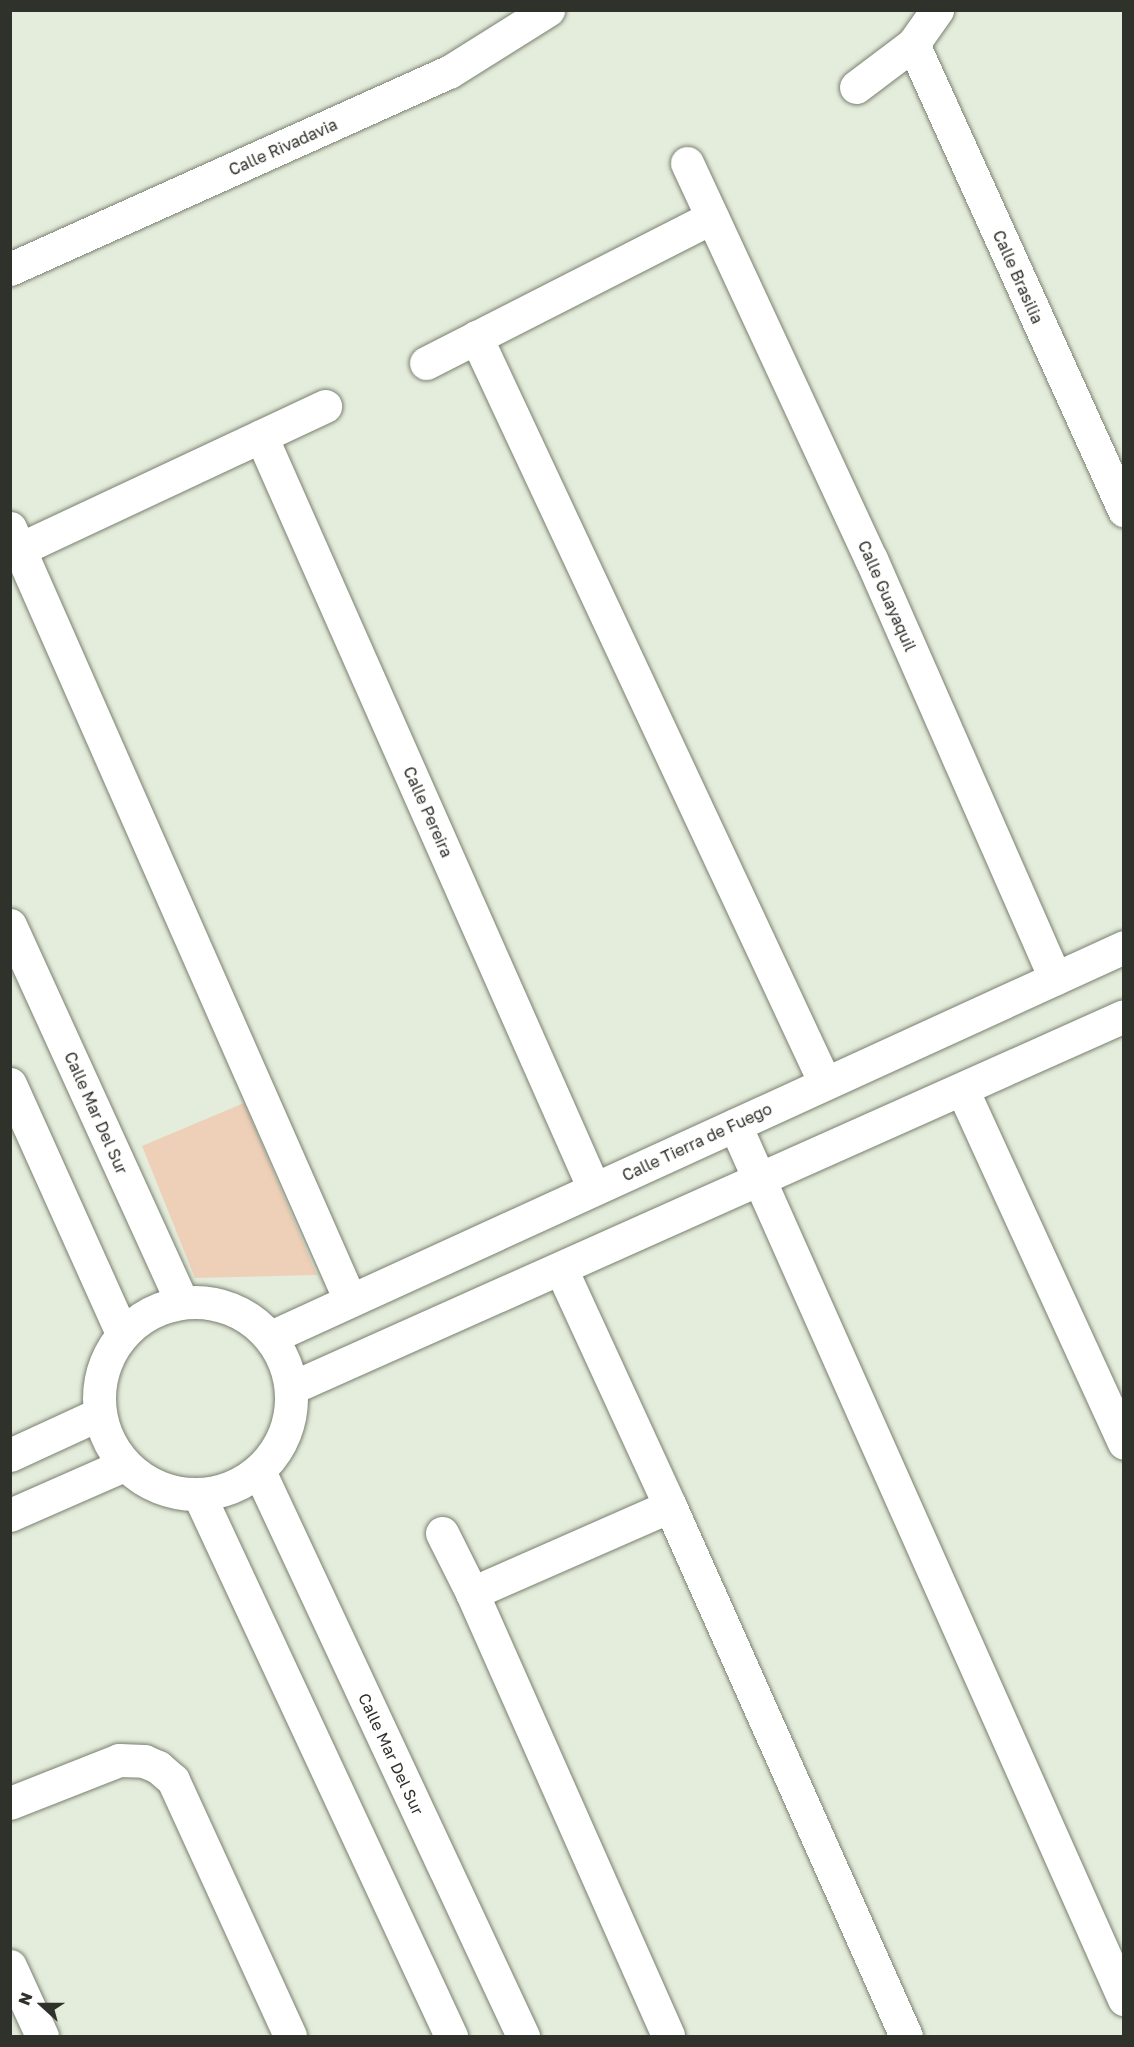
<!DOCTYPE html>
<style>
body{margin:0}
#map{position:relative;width:1134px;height:2047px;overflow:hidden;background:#e4ecdb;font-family:"Golos Text",sans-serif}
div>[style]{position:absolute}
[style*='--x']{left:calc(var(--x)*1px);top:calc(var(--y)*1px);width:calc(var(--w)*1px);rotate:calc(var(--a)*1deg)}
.green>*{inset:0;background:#eecfb7}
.roads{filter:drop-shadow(0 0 2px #7a8071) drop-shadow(0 0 2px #7a8071)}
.minor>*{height:33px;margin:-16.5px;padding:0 16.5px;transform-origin:16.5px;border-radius:16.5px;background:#fff}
.minor>.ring{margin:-16.5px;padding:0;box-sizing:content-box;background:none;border:33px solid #fff;border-radius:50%}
span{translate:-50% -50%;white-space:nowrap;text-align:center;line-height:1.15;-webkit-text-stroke:6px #fff;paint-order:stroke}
.street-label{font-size:16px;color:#2f322b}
.frame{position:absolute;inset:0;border:12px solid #2f322b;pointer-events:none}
.north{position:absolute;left:12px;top:1975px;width:60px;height:60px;-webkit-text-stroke:4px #fff;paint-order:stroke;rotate:291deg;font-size:16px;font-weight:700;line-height:24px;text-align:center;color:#2f322b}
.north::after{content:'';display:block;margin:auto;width:21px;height:27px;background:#2f322b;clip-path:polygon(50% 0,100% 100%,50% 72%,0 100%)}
</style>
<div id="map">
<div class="green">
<i style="clip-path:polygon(244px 1103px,317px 1275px,195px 1278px,142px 1146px)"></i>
</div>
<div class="roads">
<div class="minor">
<i style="--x:913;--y:44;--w:512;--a:65.64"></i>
<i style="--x:856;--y:87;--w:71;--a:-37"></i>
<i style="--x:913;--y:44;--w:42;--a:-54.8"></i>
<i style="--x:687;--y:163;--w:437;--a:65.1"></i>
<i style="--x:871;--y:559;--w:458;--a:66.3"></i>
<i style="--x:10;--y:269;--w:481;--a:-24.2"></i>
<i style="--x:449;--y:72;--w:117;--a:-32.1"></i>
<i style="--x:476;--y:337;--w:824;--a:64.93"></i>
<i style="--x:426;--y:363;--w:321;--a:-27"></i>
<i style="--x:261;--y:436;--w:823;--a:66.14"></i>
<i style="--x:10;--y:528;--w:844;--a:66.23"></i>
<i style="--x:20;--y:549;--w:337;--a:-25.1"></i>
<i style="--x:10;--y:925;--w:413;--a:65.5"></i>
<i style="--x:10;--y:1084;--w:273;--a:65.8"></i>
<i style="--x:962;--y:1089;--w:389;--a:65.4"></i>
<i style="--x:735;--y:1125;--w:957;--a:66.01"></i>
<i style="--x:561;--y:1269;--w:261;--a:65.3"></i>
<i style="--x:670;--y:1506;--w:580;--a:66"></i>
<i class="ring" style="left:99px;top:1302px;width:159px;height:159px"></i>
<i style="--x:271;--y:1337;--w:938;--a:-24.57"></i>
<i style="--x:291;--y:1388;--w:912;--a:-24.06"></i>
<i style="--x:10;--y:1455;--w:98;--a:-24.7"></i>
<i style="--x:259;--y:1471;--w:624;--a:64.96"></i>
<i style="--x:199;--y:1495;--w:597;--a:65.02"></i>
<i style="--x:10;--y:1515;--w:124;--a:-23.7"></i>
<i style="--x:442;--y:1533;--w:67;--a:63.4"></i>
<i style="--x:472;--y:1593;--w:484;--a:66.1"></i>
<i style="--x:472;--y:1593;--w:216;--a:-23.7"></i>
<i style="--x:10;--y:1803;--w:117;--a:-21.5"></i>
<i style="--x:119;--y:1760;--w:25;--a:2"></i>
<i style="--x:144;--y:1761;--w:15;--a:23"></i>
<i style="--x:158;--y:1767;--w:20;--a:41"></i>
<i style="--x:173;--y:1780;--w:281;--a:65.4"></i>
<i style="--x:10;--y:1966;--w:77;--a:65.4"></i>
</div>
</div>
<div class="street-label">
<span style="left:283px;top:147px;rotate:-24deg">Calle Rivadavia</span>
<span style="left:1018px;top:277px;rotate:66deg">Calle Brasilia</span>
<span style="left:887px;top:596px;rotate:66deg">Calle Guayaquil</span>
<span style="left:428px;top:812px;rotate:66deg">Calle Pereira</span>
<span style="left:96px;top:1113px;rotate:66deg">Calle Mar Del Sur</span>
<span style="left:697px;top:1142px;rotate:-25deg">Calle Tierra de Fuego</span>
<span style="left:391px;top:1754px;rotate:65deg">Calle Mar Del Sur</span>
</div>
<div class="frame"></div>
<div class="north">N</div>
</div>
